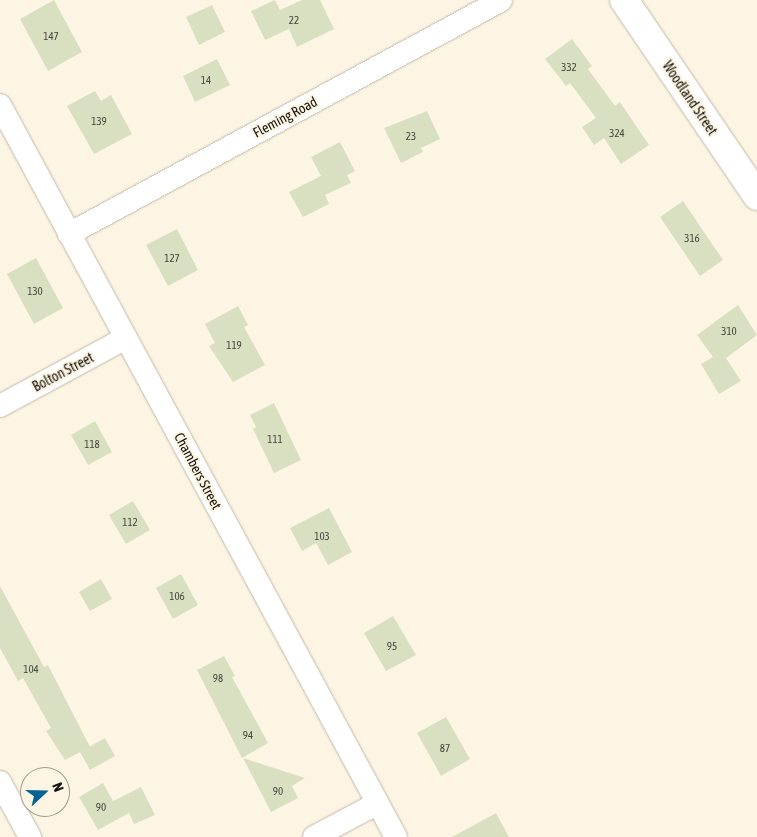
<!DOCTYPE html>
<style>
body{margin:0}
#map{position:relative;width:757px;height:837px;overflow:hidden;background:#fdf5e3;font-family:"Asap Condensed",sans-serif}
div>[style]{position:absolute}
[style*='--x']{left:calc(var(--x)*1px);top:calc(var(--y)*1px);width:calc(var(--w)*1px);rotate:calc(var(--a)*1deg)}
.building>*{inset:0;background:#d9e0c2}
.roads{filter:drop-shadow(0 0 1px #c1baa9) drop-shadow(0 0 1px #c1baa9)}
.street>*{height:22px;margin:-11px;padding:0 11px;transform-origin:11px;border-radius:11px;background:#fff}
.secondary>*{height:28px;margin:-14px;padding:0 14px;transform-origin:14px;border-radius:14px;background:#fff}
span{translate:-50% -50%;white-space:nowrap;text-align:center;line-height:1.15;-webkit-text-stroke:4.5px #fdf5e3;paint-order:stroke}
.number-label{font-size:11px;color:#46463a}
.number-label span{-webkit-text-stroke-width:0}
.street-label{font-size:14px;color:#15130d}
.north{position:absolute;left:20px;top:767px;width:50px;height:50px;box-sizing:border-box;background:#fdf5e3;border:1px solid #a09b8d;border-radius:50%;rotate:69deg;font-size:14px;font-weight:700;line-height:20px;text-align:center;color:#15130d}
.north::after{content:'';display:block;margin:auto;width:18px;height:22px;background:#046595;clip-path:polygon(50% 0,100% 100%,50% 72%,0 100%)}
</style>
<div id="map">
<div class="building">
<i style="clip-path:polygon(54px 0,82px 52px,48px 71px,20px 19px)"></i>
<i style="clip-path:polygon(275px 0,280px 10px,302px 0,320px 0,334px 29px,297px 47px,289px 29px,265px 40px,251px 11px)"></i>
<i style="clip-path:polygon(212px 5px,225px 32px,199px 45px,186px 17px)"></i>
<i style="clip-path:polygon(572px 39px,592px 66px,588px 69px,615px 106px,620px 102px,649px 145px,621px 164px,604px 138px,594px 145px,582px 127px,596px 118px,570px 83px,566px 86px,545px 59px)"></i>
<i style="clip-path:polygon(217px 59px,230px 85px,195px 102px,183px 76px)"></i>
<i style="clip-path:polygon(95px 91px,101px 101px,111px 95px,132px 134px,94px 154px,67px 106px)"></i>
<i style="clip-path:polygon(427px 111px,440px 139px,421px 148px,423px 152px,401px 163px,384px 128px)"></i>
<i style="clip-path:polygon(340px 142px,355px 171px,347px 175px,351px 183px,325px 195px,329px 204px,303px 217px,289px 192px,321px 176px,311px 157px)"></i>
<i style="clip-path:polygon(683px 201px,723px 260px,700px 276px,660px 217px)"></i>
<i style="clip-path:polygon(177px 229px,198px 270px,168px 286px,146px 245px)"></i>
<i style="clip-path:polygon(36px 258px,63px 308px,34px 324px,7px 274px)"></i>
<i style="clip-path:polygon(738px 305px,757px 335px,726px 358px,741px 381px,719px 394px,701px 364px,713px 357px,697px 335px)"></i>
<i style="clip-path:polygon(238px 306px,248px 325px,244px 327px,265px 365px,233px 382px,209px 346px,215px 343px,205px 324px)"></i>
<i style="clip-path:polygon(274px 403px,301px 460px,274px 473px,253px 429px,256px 427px,250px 415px)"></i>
<i style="clip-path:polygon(95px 421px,112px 452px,88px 465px,71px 435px)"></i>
<i style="clip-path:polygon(133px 501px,150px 530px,126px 544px,109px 515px)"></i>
<i style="clip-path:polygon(329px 508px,352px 552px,328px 565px,316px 543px,302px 551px,290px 528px)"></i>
<i style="clip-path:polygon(181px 574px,198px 605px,173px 619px,156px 588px)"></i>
<i style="clip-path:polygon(101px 579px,112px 599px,90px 611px,79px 592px)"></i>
<i style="clip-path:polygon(0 586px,44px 667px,48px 665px,90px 747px,65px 760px,46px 731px,51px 728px,23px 678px,18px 681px,0 648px)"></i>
<i style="clip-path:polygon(393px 616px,416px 655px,386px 671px,364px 633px)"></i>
<i style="clip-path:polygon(224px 656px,235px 676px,232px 677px,268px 743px,242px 758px,197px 670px)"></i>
<i style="clip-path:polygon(446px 717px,470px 759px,441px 776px,417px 733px)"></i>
<i style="clip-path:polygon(105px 738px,115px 756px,90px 770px,80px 752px)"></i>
<i style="clip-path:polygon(243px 758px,305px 778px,292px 786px,298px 798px,271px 812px)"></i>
<i style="clip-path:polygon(103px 783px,113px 801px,141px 787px,155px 815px,134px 824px,129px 813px,98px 830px,79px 797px)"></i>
<i style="clip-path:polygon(496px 813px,509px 837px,452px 837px)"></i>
</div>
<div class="roads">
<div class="street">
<i style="--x:0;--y:105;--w:832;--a:61.59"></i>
<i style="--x:69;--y:234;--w:491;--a:-28.4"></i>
<i style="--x:0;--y:406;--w:143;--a:-28.4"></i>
<i style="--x:0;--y:782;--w:63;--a:61.4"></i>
<i style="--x:314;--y:837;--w:72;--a:-28"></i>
</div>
<div class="secondary">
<i style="--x:624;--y:0;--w:237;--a:55.8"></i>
</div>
</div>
<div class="number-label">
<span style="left:294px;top:20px">22</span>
<span style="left:51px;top:36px">147</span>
<span style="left:569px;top:67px">332</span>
<span style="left:206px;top:80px">14</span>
<span style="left:99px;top:121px">139</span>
<span style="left:617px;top:133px">324</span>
<span style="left:411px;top:136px">23</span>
<span style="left:692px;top:238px">316</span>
<span style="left:172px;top:258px">127</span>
<span style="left:35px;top:291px">130</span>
<span style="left:729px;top:331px">310</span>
<span style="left:234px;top:345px">119</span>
<span style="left:275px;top:439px">111</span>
<span style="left:92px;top:444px">118</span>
<span style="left:130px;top:522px">112</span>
<span style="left:322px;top:536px">103</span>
<span style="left:177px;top:596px">106</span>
<span style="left:392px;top:646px">95</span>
<span style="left:31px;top:669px">104</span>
<span style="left:218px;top:678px">98</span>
<span style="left:248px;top:735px">94</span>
<span style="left:445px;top:748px">87</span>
<span style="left:278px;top:791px">90</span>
<span style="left:101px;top:807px">90</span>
</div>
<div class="street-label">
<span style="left:690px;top:98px;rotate:56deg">Woodland Street</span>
<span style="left:285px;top:117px;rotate:-28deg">Fleming Road</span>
<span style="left:63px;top:372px;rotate:-28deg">Bolton Street</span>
<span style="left:198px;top:471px;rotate:62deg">Chambers Street</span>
</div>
<div class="north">N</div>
</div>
